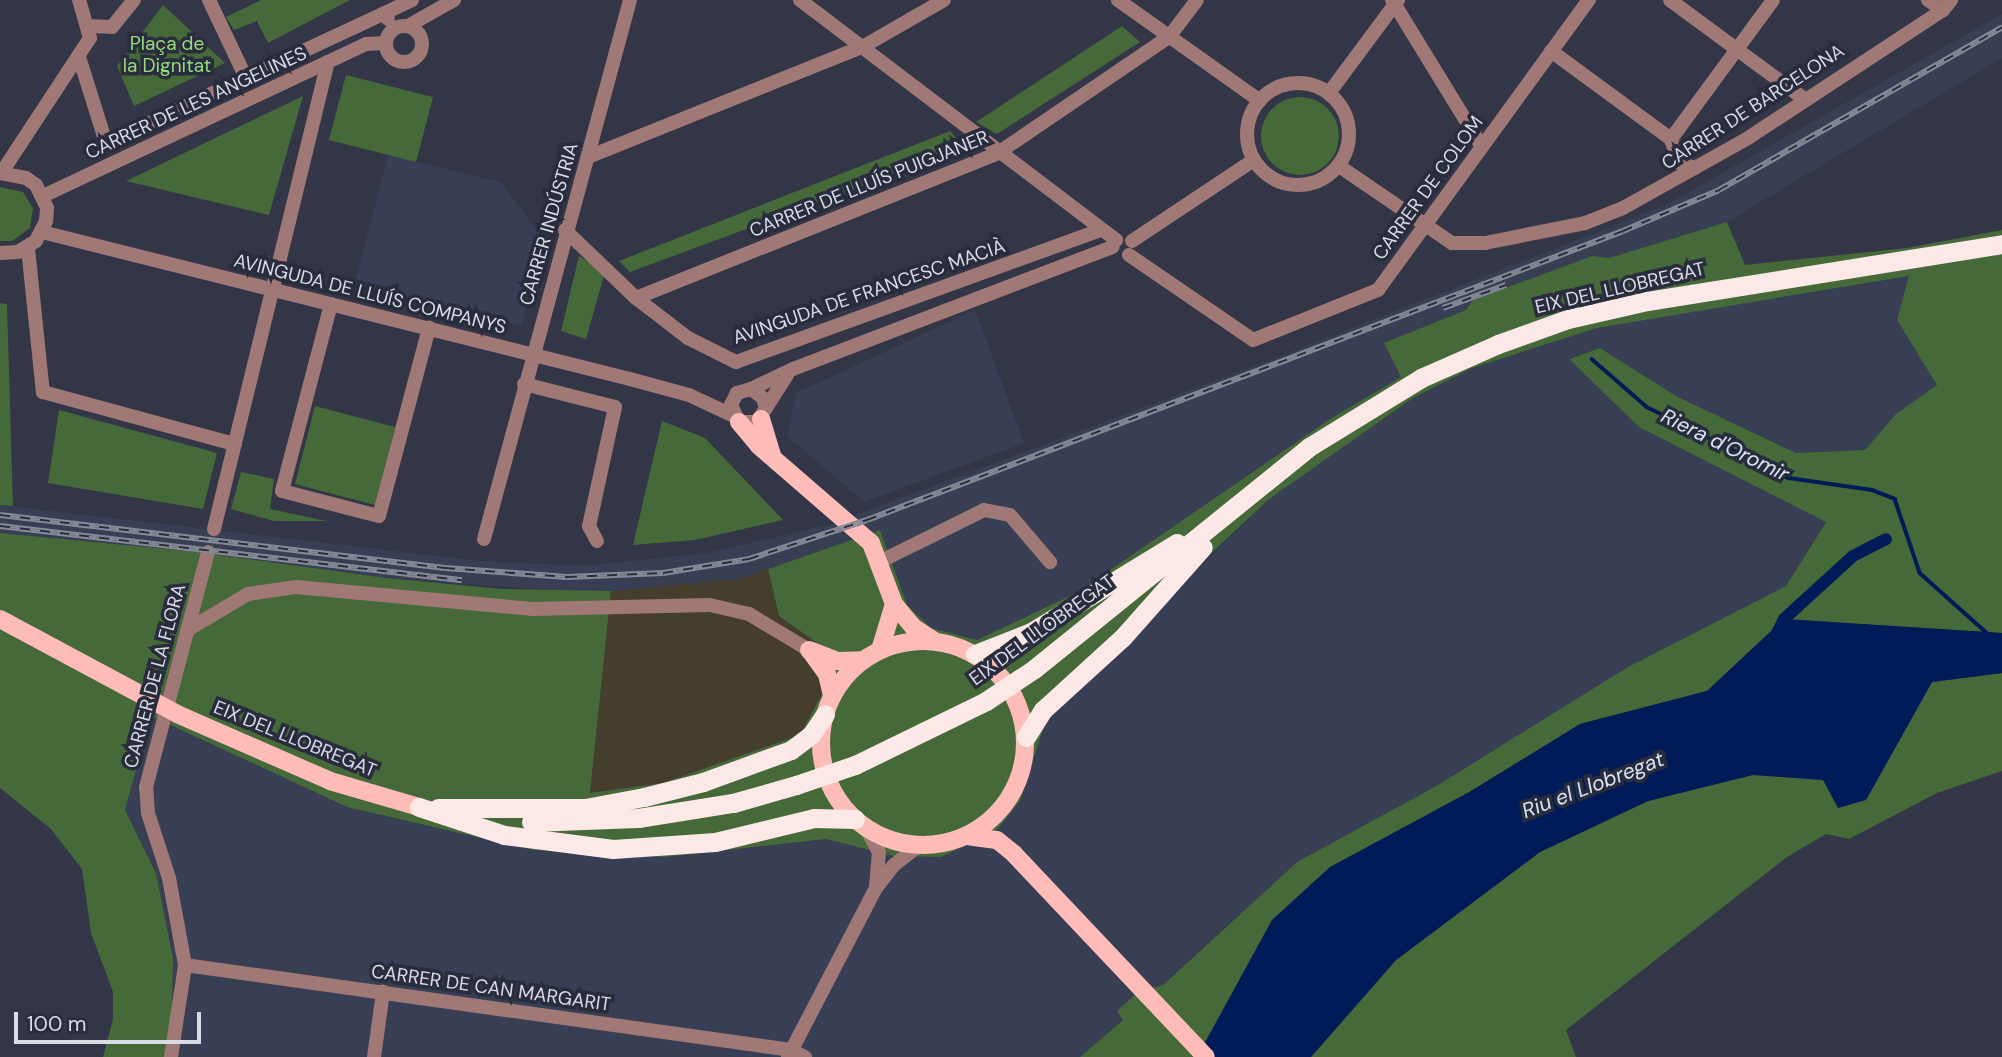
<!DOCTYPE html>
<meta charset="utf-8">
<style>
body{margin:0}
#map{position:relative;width:2002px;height:1057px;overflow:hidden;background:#323646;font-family:"DM Sans",sans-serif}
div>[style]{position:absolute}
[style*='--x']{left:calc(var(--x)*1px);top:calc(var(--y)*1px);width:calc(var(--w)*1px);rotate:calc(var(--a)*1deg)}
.commercial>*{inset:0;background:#463e2d}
.built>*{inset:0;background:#383e54}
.green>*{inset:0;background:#456938}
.round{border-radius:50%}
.water>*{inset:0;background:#001b57}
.stream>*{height:3.5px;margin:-1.75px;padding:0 1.75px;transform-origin:1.75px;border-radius:1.75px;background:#001b57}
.canal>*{height:12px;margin:-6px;padding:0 6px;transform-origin:6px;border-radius:6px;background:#001b57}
.minor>*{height:14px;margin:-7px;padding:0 7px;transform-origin:7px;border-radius:7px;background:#a07876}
.minor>.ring{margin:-7px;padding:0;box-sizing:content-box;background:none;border:14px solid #a07876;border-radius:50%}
.major>*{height:18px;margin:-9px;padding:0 9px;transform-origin:9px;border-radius:9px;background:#febcb9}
.major>.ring{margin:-9px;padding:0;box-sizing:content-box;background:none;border:18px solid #febcb9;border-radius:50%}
.highway>*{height:19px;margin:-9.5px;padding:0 9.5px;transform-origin:9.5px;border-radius:9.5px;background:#fce8e6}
.rail>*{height:6px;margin-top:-3px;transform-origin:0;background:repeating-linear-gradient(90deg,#282c3c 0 10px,#868a97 0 20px);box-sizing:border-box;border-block:2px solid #868a97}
.major-bridge>*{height:18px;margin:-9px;padding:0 9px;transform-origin:9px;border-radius:9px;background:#febcb9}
.highway-bridge>*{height:19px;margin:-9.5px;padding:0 9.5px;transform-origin:9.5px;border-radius:9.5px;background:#fce8e6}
span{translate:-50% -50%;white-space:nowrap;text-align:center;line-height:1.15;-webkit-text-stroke:7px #282c3c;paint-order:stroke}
.park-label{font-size:19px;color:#96db7c}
.street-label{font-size:19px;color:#d9dce7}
.water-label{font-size:21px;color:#d8e3f6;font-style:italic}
.scale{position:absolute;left:14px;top:1012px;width:187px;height:32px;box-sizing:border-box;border:4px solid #d9dce7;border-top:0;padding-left:9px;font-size:21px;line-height:24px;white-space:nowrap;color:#d9dce7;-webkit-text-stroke:5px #282c3c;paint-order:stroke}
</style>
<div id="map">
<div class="commercial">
<i style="clip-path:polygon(768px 569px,779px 616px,820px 645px,824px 689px,800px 735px,663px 783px,590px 793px,611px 591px,737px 579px)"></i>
</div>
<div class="built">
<i style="clip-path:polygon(2002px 14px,2002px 58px,1727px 222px,1609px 258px,1592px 256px,1473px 300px,1466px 310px,1385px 343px,1402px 377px,1330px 419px,1078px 592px,977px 640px,931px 628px,907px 605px,880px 530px,737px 579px,591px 593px,386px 578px,198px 552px,0 533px,0 505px,481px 561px,584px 566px,707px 553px,831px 524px,1278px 357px,1666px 205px)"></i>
<i style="clip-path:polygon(388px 155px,501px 182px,544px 240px,522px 326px,355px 284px)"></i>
<i style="clip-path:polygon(1910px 276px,1897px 320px,1937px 385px,1896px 414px,1866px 450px,1796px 453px,1676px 396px,1600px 348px,1569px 358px,1639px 427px,1826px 521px,1786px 586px,1628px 667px,1438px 785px,1297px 862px,1162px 985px,1138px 992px,1123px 1020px,1080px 1057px,165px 1057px,172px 1016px,173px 958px,156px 873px,125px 810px,151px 716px,347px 807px,533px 850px,738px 849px,826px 839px,893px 856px,1020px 801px,1048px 714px,1268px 500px,1413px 398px,1472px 368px,1597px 328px)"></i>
<i style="clip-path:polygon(975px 310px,1024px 443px,864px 502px,787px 436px,796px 393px)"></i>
</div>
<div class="green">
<i style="clip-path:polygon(261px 0,350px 0,268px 43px,257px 21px,234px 30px,226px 17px)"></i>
<i style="clip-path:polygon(163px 5px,225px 63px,134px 106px,117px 66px)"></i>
<i style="clip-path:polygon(1122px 26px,1140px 42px,997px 134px,976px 122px)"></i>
<i style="clip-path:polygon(346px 75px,433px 97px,416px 162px,329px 140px)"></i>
<i style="clip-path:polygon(303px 96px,269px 215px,126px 181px)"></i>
<i class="round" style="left:1261px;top:97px;width:78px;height:78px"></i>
<i style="clip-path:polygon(950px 131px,965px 148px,630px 272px,619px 261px)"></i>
<i style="clip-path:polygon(0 187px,23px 192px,33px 208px,30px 228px,12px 241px,0 241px)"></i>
<i style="clip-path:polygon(1727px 222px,1745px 265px,1907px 248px,2002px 230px,2002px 633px,1784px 619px,1707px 691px,1580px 724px,1471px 791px,1226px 1008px,1197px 1057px,1080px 1057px,1123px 1020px,1117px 1011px,1138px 992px,1163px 985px,1297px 862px,1438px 785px,1628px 667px,1786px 586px,1826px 522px,1639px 427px,1569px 359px,1600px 348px,1676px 396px,1796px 453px,1865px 450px,1896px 414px,1937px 385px,1897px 320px,1909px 276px,1597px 328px,1472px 368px,1413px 398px,1268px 500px,1202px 562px,1048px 714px,1020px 801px,995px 832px,941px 857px,893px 856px,826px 839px,665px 857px,533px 850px,347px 807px,151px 716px,125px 810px,156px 873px,173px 958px,172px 1016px,165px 1057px,103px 1057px,113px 1019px,113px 992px,91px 933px,82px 869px,51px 829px,0 788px,0 533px,198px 552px,386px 578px,502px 589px,611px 591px,590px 793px,663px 783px,800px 735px,824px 690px,820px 645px,779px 616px,768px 569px,880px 530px,907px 605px,931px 628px,977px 640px,1078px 592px,1330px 419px,1401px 377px,1384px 343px,1466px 310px,1473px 300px,1592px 256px,1609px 258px)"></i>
<i style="clip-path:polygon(579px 256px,605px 272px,586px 339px,561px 331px)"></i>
<i style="clip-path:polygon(0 303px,7px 304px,13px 506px,0 505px)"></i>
<i style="clip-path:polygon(315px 406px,395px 427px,375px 505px,295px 484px)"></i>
<i style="clip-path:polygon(59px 410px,217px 453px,203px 509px,48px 483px)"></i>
<i style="clip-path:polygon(662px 421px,705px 438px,783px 520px,695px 540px,633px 545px)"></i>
<i style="clip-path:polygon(241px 472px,274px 479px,270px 509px,327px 521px,274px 521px,231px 509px)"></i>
<i style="clip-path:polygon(2002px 673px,2002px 771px,1937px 793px,1849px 839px,1826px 834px,1787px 857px,1566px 1030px,1576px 1057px,1311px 1057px,1396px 960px,1540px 852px,1648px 801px,1753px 774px,1823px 780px,1866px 800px,1932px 682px)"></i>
</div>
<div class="water">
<i style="clip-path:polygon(1784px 619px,2002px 633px,2002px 673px,1932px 682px,1866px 800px,1838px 808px,1823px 780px,1753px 775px,1648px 801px,1540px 852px,1396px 960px,1311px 1057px,1197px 1057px,1272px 920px,1330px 867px,1471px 791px,1580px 724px,1707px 691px)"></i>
</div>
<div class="stream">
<i style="--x:1592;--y:359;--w:73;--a:41.1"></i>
<i style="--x:1647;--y:407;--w:159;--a:26.6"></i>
<i style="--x:1789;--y:478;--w:84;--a:8.2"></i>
<i style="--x:1872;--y:490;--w:25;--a:21"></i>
<i style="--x:1895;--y:499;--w:78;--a:71.3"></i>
<i style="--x:1920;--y:573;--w:90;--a:41.8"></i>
</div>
<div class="canal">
<i style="--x:1777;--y:633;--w:16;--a:-63"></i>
<i style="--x:1784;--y:619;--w:93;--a:-42.4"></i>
<i style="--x:1853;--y:556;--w:37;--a:-27"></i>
</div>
<div class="minor">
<i style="--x:209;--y:0;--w:89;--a:64.6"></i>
<i style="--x:800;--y:0;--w:397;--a:37.2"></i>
<i style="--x:1118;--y:0;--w:174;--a:35.4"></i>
<i style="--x:1392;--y:0;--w:172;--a:58.5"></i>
<i style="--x:1670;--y:0;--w:165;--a:36.4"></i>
<i style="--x:1928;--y:0;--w:18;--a:34"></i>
<i style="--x:388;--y:19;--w:7;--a:-117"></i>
<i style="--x:385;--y:13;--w:30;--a:-26"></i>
<i class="ring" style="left:386px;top:26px;width:22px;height:22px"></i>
<i style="--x:87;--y:26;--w:25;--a:2"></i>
<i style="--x:112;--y:27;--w:35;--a:-51"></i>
<i style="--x:408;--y:26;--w:53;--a:-29.5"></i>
<i style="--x:1551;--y:51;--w:149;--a:36.3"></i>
<i style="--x:80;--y:60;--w:87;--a:72.6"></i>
<i style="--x:106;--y:143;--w:308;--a:-25"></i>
<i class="ring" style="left:1247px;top:83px;width:88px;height:88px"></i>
<i style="--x:1329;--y:93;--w:116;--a:-53.4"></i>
<i style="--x:588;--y:157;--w:297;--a:-21.9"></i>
<i style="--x:864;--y:46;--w:92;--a:-29.9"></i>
<i style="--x:1339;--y:166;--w:137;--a:34.3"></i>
<i style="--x:1452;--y:243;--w:33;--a:0"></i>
<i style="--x:1485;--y:243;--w:102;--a:-11.3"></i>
<i style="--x:1585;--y:223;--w:41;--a:-21.5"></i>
<i style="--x:1623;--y:208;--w:143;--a:-29.2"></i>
<i style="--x:1748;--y:138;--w:233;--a:-33.3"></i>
<i style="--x:1943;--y:10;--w:13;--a:-51"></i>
<i style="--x:1695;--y:168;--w:16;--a:-162"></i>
<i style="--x:1680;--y:163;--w:26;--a:-111"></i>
<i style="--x:1671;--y:139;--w:172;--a:-53.7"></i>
<i style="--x:2;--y:172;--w:160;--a:-56.7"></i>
<i style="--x:90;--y:38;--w:40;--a:-106"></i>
<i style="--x:0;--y:173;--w:26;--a:11"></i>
<i style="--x:26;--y:178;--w:12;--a:35"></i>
<i style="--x:36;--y:185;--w:25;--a:64"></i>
<i style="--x:47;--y:208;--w:13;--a:94"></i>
<i style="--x:46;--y:221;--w:22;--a:117"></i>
<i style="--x:36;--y:241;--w:21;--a:149"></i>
<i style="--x:18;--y:252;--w:18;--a:177"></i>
<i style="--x:43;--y:196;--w:357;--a:-25.2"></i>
<i style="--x:366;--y:44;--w:19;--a:-3"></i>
<i style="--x:565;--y:230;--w:98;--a:43.8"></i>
<i style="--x:636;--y:298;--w:66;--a:37.6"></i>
<i style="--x:688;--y:338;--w:54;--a:26.6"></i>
<i style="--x:736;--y:362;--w:388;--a:-19.9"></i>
<i style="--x:42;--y:232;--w:606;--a:14.04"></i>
<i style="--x:630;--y:379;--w:61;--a:15.2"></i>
<i style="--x:689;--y:395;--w:47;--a:24.9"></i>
<i style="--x:1132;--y:241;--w:146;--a:-33.6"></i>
<i style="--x:28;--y:248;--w:145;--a:84.1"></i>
<i style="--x:43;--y:392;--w:199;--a:15.2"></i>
<i style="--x:1129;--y:255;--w:150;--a:34.4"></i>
<i style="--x:1253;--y:340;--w:135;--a:-21.8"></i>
<i style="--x:1378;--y:290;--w:359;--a:-54"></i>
<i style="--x:636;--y:298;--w:390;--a:-21.8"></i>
<i style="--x:998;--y:153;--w:207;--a:-34.2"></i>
<i style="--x:1169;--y:37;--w:46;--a:-52.9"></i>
<i style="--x:331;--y:304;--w:193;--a:104.7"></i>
<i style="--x:282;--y:491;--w:100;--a:14.5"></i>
<i style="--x:379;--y:516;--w:195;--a:-75.1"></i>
<i style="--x:524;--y:384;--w:94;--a:14.2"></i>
<i style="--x:615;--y:407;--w:122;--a:102.3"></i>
<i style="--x:589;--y:526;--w:17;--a:62"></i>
<i style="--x:751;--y:389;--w:47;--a:-25.5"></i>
<i style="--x:793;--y:369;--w:342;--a:-20.9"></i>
<i style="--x:766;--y:408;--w:10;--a:-107"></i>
<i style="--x:763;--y:398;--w:15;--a:-143"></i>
<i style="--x:751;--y:389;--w:15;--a:164"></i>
<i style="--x:737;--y:393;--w:13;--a:117"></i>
<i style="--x:731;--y:405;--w:19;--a:65"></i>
<i style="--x:739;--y:422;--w:18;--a:0"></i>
<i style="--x:757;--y:422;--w:56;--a:-57.4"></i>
<i style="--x:214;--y:529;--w:481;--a:-76.3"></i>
<i style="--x:484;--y:539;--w:558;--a:-74.84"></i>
<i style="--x:881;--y:561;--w:115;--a:-26.3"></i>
<i style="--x:984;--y:510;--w:26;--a:11"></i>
<i style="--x:1010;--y:515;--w:62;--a:49.6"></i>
<i style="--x:189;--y:629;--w:69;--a:-30.7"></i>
<i style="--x:248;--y:594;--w:49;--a:-8.3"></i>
<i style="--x:296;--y:587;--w:237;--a:5.3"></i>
<i style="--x:532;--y:609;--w:178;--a:-1.3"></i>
<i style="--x:710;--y:605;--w:40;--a:13"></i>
<i style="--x:749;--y:614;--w:70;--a:31"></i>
<i style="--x:866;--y:828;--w:27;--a:62"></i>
<i style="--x:879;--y:852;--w:36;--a:95"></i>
<i style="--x:185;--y:965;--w:612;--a:7.98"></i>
<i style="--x:791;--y:1050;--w:16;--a:27"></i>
<i style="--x:171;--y:1057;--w:93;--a:-81.3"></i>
<i style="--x:185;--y:965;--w:88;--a:-100.4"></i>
<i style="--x:169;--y:878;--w:68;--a:-107.9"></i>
<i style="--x:148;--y:813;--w:26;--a:-94"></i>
<i style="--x:146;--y:787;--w:243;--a:-75.2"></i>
<i style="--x:374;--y:1057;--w:66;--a:-82.1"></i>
<i style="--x:788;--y:1057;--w:191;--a:-62.5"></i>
<i style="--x:876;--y:888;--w:29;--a:-52"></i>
<i style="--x:894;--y:865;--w:33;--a:-38"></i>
</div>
<div class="major">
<i style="--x:761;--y:419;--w:38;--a:73"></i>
<i style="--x:739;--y:422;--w:31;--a:50"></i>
<i style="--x:759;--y:446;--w:148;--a:40.9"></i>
<i style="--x:871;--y:543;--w:65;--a:69.3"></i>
<i style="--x:894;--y:604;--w:30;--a:50"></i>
<i style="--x:913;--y:627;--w:24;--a:33"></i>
<i style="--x:0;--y:619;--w:174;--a:28.2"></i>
<i class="ring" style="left:821px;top:641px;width:186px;height:186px"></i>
<i style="--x:809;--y:650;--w:31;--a:21"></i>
<i style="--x:838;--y:661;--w:25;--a:-2"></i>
<i style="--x:880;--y:650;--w:48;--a:-73.1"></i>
<i style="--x:811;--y:652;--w:27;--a:54"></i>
<i style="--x:827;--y:674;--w:23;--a:77"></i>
<i style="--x:177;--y:714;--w:167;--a:23.6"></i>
<i style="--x:330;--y:781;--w:93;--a:16.3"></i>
<i style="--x:967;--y:836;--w:30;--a:8"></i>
<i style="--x:997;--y:840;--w:22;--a:39"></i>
<i style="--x:1014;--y:854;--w:279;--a:46.6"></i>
</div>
<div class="highway">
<i style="--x:975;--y:654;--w:60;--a:-21.4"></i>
<i style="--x:1031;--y:632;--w:171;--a:-31.4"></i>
<i style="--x:1034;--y:669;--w:353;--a:-38.9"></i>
<i style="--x:1309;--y:447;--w:132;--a:-31.6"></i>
<i style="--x:1421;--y:378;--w:84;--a:-23.8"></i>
<i style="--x:1498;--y:344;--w:74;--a:-19.7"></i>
<i style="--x:1568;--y:319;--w:81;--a:-12.8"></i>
<i style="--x:1647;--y:301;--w:360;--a:-9.1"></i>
<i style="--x:1026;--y:737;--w:32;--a:-58"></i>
<i style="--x:1043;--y:710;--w:108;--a:-42.4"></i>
<i style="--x:1123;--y:637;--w:120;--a:-48.4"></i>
<i style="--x:855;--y:765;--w:146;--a:-26"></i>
<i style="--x:419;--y:807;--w:89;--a:18.2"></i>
<i style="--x:504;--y:835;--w:110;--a:7.3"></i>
<i style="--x:613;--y:849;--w:102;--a:-3.9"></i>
<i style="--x:715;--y:842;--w:102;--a:-13.6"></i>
<i style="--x:814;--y:818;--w:41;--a:1.4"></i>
<i style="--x:438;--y:808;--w:147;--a:0"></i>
<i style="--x:585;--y:808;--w:60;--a:-10.6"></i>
<i style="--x:644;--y:797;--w:61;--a:-14.3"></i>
<i style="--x:703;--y:782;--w:94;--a:-20"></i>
<i style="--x:791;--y:750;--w:25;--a:-37"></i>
<i style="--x:811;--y:735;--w:25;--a:-56"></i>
<i style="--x:531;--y:822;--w:107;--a:-2.1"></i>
<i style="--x:638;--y:818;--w:96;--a:-9"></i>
<i style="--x:733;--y:803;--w:66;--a:-15.9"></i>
</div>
<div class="rail">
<i style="--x:1443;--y:308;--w:67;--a:-20.1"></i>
<i style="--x:0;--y:515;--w:448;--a:6.8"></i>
<i style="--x:445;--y:568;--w:122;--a:4.2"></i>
<i style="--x:567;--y:577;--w:96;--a:-2.4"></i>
<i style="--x:663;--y:573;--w:87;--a:-9.2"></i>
<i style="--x:749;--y:559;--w:124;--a:-18.3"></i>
<i style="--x:867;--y:520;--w:809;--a:-20.92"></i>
<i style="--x:1623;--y:231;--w:104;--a:-23.1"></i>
<i style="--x:1719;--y:190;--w:327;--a:-29.9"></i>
<i style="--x:0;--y:526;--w:465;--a:6.7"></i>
</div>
<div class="major-bridge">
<i style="--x:153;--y:701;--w:27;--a:28"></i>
</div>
<div class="highway-bridge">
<i style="--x:986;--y:701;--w:58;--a:-33.7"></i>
<i style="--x:796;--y:785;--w:62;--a:-18.7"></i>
</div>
<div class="park-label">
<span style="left:167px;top:55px">Plaça de<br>la Dignitat</span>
</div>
<div class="street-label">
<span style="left:196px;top:103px;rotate:-25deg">CARRER DE LES ANGELINES</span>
<span style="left:1753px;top:107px;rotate:-33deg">CARRER DE BARCELONA</span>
<span style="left:869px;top:184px;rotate:-22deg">CARRER DE LLUÍS PUIGJANER</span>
<span style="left:1428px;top:188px;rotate:-54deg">CARRER DE COLOM</span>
<span style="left:549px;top:224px;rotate:-74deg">CARRER INDÚSTRIA</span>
<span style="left:1620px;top:288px;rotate:-13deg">EIX DEL LLOBREGAT</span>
<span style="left:869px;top:292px;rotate:-19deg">AVINGUDA DE FRANCESC MACIÀ</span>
<span style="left:370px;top:294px;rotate:14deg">AVINGUDA DE LLUÍS COMPANYS</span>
<span style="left:1042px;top:630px;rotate:-36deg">EIX DEL LLOBREGAT</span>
<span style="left:155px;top:676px;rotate:-75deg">CARRER DE LA FLORA</span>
<span style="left:295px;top:739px;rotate:22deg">EIX DEL LLOBREGAT</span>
<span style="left:491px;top:988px;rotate:8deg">CARRER DE CAN MARGARIT</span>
</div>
<div class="water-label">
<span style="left:1725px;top:445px;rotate:26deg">Riera d'Oromir</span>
<span style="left:1593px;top:785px;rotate:-21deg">Riu el Llobregat</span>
</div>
<div class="scale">100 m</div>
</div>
